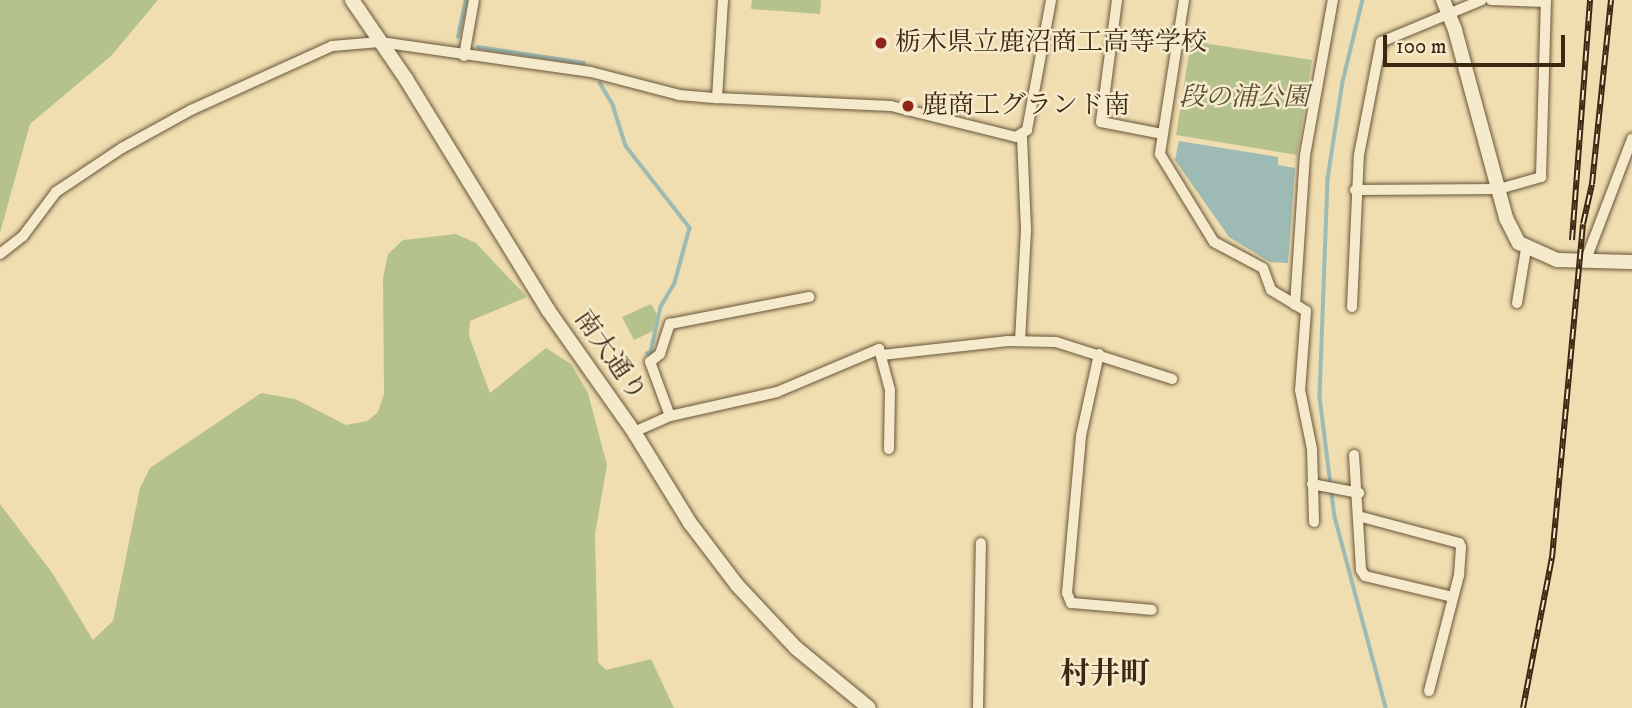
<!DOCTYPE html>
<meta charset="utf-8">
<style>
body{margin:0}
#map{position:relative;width:1632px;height:708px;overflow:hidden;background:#f0deb0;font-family:"IM FELL DW Pica","Noto Serif JP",serif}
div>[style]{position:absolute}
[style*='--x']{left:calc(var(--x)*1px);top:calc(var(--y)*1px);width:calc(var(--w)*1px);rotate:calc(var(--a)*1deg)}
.green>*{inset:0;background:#b6c28e}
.water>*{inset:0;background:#9dbbb4}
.stream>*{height:3.5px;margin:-1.75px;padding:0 1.75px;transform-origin:1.75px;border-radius:1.75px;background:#9dbbb4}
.roads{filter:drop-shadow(0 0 2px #695539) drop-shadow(0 0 2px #695539)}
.street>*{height:10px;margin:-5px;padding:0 5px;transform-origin:5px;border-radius:5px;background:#f5eacc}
.secondary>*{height:14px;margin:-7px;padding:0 7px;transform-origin:7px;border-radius:7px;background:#f5eacc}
.rail>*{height:6px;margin-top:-3px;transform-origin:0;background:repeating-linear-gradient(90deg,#f5eacc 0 10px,#3c2711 0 20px);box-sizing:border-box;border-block:2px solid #3c2711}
.dots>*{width:19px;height:19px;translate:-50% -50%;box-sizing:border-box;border:4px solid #f5eacc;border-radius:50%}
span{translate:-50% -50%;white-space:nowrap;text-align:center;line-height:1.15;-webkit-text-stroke:5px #f5eacc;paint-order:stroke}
.poi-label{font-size:26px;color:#3c2711}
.left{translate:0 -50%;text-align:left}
.park-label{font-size:26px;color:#5a4e30;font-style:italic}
.street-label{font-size:26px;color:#3c2711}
.quarter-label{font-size:30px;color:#3c2711;font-weight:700}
.scale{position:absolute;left:1383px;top:35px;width:182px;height:32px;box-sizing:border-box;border:4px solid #3c2711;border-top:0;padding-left:9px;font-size:21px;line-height:24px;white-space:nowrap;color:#3c2711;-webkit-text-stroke:5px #f5eacc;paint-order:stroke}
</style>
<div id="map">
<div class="green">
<i style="clip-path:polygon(0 0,158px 0,111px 56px,30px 124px,0 233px)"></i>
<i style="clip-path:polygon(752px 0,821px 0,820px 14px,751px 9px)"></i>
<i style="clip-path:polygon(1191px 41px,1312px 60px,1297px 155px,1176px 135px)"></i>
<i style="clip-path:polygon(456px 234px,476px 243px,527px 297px,470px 321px,469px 336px,490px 393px,546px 348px,571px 364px,588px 393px,607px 465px,595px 534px,598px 662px,606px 670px,651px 659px,674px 708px,0 708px,0 504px,53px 574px,93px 640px,113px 621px,140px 488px,150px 468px,261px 393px,295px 399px,346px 425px,367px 421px,378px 412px,384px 394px,383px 278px,388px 254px,403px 240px)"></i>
<i style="clip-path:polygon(651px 304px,657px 314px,653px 331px,634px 340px,622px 317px)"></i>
</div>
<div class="water">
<i style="clip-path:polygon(1179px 141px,1278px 157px,1278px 165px,1295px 168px,1288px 263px,1270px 262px,1229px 237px,1175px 160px)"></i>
</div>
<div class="stream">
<i style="--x:1363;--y:0;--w:84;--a:103.7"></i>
<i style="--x:1343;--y:82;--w:98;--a:98.8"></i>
<i style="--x:1328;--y:179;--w:218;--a:92.1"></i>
<i style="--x:1320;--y:397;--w:121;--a:82.9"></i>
<i style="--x:1335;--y:517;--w:198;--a:75"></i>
<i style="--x:458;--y:37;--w:38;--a:-78"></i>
<i style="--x:478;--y:47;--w:107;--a:8.6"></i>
<i style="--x:600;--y:83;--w:26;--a:59"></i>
<i style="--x:613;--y:105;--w:43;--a:72.4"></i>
<i style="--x:626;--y:146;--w:104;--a:52"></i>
<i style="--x:690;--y:228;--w:57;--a:105.3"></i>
<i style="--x:675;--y:283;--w:28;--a:120"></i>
<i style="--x:661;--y:307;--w:46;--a:102.5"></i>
<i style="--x:651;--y:352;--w:4;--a:153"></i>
</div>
<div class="roads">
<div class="street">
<i style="--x:723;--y:0;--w:98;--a:93.5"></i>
<i style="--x:717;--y:98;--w:174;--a:2.6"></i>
<i style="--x:891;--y:106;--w:129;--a:13.9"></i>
<i style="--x:1016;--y:137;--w:13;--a:-32"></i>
<i style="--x:1027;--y:130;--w:132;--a:-79.5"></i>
<i style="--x:1117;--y:0;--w:123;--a:97.5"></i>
<i style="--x:1101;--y:122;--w:62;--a:11.1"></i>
<i style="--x:1184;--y:0;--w:156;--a:98.9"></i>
<i style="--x:1160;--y:154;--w:103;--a:58.5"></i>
<i style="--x:1214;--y:242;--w:55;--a:28"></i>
<i style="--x:1263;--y:268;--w:23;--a:70"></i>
<i style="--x:1271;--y:290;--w:41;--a:31"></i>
<i style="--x:1306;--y:311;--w:79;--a:94.3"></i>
<i style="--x:1300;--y:390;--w:60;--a:78.5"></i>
<i style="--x:1312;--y:449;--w:73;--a:88.4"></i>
<i style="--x:1491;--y:0;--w:55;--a:2.1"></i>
<i style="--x:464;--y:56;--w:57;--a:-79.9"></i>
<i style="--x:1355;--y:190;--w:144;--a:-0.4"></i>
<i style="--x:1499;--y:189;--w:44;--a:-15.9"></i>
<i style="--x:1541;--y:177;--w:177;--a:-88.4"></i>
<i style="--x:0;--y:254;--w:29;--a:-38"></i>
<i style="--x:23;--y:236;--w:55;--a:-53.1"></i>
<i style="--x:56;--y:192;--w:79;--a:-33.7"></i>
<i style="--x:122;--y:148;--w:79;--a:-28.8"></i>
<i style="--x:191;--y:110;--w:155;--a:-24.4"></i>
<i style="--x:332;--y:46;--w:48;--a:-4.8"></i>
<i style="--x:380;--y:42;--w:213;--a:8.1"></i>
<i style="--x:591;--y:72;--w:91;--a:14.6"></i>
<i style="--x:679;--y:95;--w:38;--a:5"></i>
<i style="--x:1585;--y:262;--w:132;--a:-69.1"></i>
<i style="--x:1517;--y:303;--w:55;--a:-80.5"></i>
<i style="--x:1295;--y:305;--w:150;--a:-86.2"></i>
<i style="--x:1305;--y:155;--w:158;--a:-79.8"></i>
<i style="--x:1352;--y:307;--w:152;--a:-87.4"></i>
<i style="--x:1359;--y:155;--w:115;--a:-79"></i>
<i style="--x:1381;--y:42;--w:109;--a:-22.6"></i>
<i style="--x:1020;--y:341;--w:112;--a:-86.9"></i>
<i style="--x:1026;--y:229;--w:93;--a:-92.5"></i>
<i style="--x:1099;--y:354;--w:84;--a:102.4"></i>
<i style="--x:1081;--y:436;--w:158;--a:95.1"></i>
<i style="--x:1067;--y:593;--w:11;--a:68"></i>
<i style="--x:1071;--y:603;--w:81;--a:4.9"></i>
<i style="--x:882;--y:355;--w:127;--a:-6.3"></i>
<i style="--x:1008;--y:341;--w:48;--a:1.2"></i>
<i style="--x:1056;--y:342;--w:122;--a:17.7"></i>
<i style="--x:670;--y:416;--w:110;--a:-12.6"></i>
<i style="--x:777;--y:392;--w:111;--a:-22.9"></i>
<i style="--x:879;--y:349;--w:42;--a:75"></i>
<i style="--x:890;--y:390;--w:59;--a:91"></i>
<i style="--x:634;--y:432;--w:39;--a:-24"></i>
<i style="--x:670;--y:416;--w:58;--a:-110.3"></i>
<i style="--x:650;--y:362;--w:13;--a:-39"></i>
<i style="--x:660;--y:354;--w:32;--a:-72"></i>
<i style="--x:670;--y:324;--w:142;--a:-11"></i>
<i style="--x:1354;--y:455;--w:115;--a:86.5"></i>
<i style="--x:1361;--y:570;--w:7;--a:56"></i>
<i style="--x:1365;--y:576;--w:90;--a:13.4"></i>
<i style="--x:1312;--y:484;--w:48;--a:10.8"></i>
<i style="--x:1358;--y:516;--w:105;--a:15"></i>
<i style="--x:1459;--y:543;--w:4;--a:63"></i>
<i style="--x:1461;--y:547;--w:28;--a:94"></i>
<i style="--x:1459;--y:575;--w:120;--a:104.5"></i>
<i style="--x:978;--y:708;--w:165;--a:-89"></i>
</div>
<div class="secondary">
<i style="--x:352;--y:0;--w:96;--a:55.6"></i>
<i style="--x:406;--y:79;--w:271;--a:58.4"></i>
<i style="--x:548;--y:310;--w:149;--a:54.8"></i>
<i style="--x:634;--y:432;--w:107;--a:58.4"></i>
<i style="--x:690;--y:523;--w:78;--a:52.8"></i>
<i style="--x:737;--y:585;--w:86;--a:46.9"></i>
<i style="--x:796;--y:648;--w:94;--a:39.4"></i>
<i style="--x:1443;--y:0;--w:32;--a:68"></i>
<i style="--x:1455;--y:30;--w:195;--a:74.8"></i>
<i style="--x:1506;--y:218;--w:28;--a:63"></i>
<i style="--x:1519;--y:243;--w:42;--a:24.1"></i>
<i style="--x:1557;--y:260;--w:75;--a:1.5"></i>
</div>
</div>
<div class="rail">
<i style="--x:1572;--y:240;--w:241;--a:-85.7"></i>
<i style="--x:1523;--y:708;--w:153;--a:-79.1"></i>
<i style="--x:1552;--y:558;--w:335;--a:-84.7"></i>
<i style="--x:1583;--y:224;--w:41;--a:-77.3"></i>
<i style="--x:1592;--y:184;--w:185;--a:-84.1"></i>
</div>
<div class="dots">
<i style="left:881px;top:43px;background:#8f2418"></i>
<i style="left:908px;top:106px;background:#8f2418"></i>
</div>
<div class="poi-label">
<span class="left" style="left:895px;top:43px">栃木県立鹿沼商工高等学校</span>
<span class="left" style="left:922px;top:106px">鹿商工グランド南</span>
</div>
<div class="park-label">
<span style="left:1244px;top:98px">段の浦公園</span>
</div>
<div class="street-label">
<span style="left:610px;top:356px;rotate:55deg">南大通り</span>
</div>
<div class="quarter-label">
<span style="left:1105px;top:675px">村井町</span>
</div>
<div class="scale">100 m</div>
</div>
